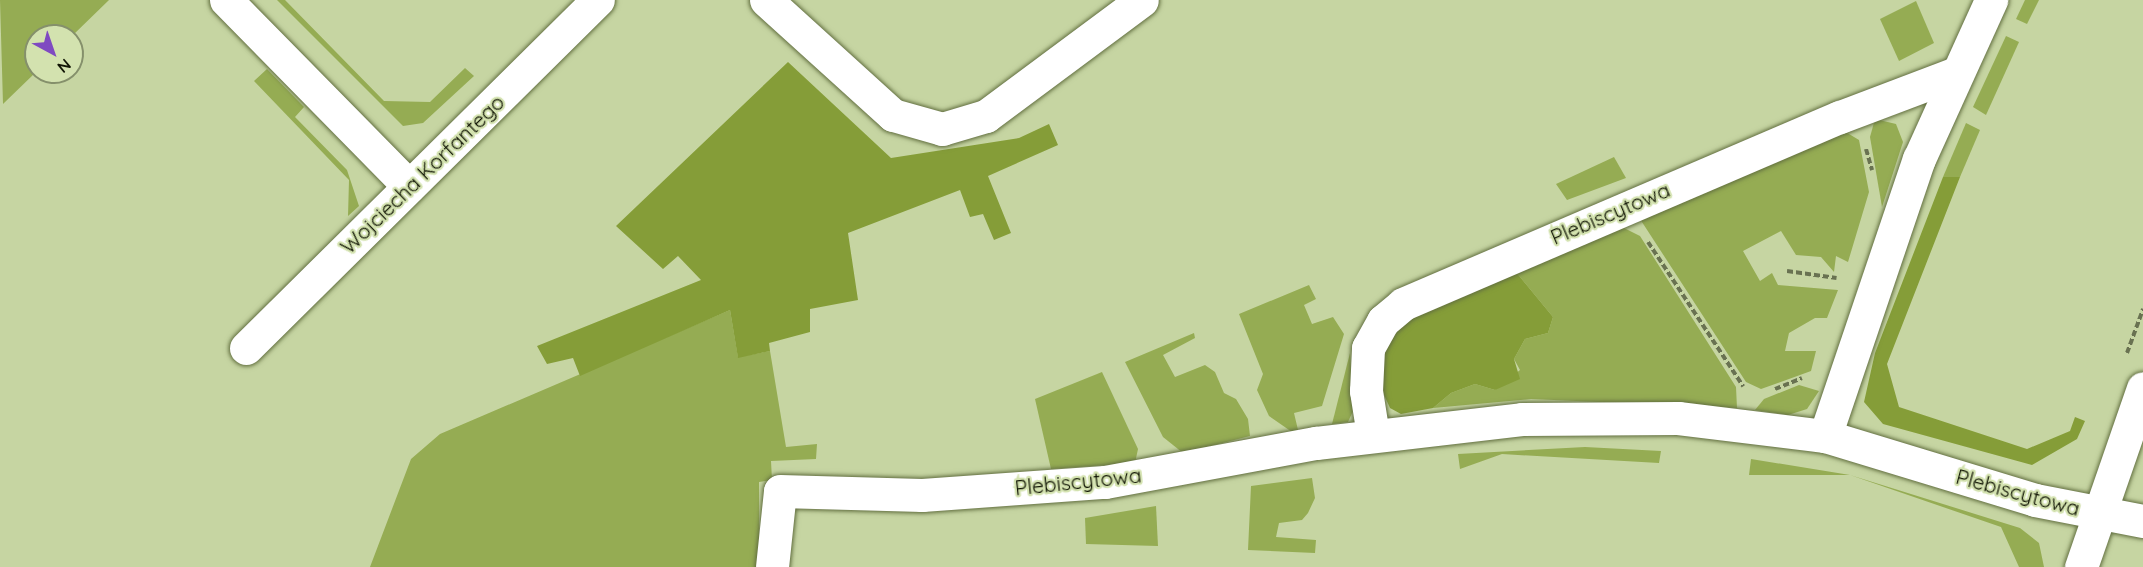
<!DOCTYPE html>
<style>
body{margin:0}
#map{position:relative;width:2143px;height:567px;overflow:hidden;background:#c6d5a2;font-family:Quicksand,sans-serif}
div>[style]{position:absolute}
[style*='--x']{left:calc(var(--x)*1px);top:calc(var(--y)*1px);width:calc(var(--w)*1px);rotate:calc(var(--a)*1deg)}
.green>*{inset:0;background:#95ac53}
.forest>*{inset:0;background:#859d38}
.path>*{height:4px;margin-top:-2px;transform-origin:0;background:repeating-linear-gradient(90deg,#697251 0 6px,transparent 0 9px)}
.roads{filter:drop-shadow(0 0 2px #626f40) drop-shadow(0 0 2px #626f40)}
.minor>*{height:33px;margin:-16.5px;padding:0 16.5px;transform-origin:16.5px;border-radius:16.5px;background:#fff}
span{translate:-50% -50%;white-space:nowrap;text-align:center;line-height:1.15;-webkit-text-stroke:4.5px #d3e2af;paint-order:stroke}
.street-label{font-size:21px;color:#111504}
.north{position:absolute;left:24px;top:24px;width:60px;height:60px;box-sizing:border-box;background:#d3e2af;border:2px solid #85906b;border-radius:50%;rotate:140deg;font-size:16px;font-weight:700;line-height:24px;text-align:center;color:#111504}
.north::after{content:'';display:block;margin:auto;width:21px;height:27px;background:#7f4ac1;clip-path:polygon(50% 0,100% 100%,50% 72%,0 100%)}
</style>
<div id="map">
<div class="green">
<i style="clip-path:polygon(0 0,109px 0,72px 36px,36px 36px,36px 72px,3px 104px)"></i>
<i style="clip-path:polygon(277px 0,285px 0,384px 101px,430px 102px,465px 68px,474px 76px,423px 123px,403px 126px)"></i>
<i style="clip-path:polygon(2025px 0,2039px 0,2027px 24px,2016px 19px)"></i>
<i style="clip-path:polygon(1916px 1px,1934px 43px,1899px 61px,1880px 19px)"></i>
<i style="clip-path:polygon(2006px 36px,2019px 42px,1986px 115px,1973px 107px)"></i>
<i style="clip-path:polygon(267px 69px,304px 107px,295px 117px,347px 170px,359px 206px,348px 216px,349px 180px,254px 81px)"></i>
<i style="clip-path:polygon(1875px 119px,1896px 124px,1903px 142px,1882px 207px,1870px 137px)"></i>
<i style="clip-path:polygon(1966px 123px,1980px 130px,1960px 177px,1943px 177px)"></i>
<i style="clip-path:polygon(1844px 131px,1859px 140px,1869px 192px,1848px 262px,1836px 256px,1834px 272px,1821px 257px,1796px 255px,1781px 231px,1743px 251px,1760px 281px,1772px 273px,1778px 285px,1838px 290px,1827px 318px,1815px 318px,1789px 333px,1785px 351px,1816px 351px,1811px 371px,1761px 389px,1746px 382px,1640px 219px)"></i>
<i style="clip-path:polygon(1614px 157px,1626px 178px,1567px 200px,1556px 184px)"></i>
<i style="clip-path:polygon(1622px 227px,1640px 236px,1736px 387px,1737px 408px,1531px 399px,1433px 408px,1451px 393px,1475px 384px,1495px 390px,1520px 370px,1514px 359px,1525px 339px,1548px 333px,1553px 317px,1516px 272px)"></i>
<i style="clip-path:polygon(1309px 285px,1316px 299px,1304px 305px,1312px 324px,1333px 317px,1344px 334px,1322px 406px,1294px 413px,1298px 430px,1292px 432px,1269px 416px,1257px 390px,1263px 374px,1239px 314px)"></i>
<i style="clip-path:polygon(730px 310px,738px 357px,770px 351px,786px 447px,817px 444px,816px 459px,771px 461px,772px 480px,759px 482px,759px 567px,370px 567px,411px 459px,440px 434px)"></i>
<i style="clip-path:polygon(1194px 333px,1195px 338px,1163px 355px,1175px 377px,1205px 365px,1215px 372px,1224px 393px,1236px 399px,1248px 419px,1250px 436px,1183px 453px,1163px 437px,1125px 362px)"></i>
<i style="clip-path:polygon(1350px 353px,1353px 411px,1348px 422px,1332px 424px)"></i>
<i style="clip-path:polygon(1102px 372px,1138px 449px,1135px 463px,1051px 469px,1035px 399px)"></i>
<i style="clip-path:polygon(1799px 385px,1819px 391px,1807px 409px,1788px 415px,1755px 410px,1764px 399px)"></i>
<i style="clip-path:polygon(1585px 447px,1661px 451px,1659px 463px,1502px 454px,1460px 469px,1458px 454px)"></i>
<i style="clip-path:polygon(1751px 459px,1850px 475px,2020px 528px,2039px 543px,2044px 567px,2019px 567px,2001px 527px,1850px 475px,1749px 475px)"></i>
<i style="clip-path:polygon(1312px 478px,1315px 498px,1308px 513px,1302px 520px,1279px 523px,1276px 537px,1316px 540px,1315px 553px,1248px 550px,1251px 486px)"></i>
<i style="clip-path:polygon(1156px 506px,1158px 546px,1086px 544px,1085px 518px)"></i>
</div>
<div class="forest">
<i style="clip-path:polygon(788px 62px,891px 158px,1019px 138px,1049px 124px,1058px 145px,988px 176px,1011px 233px,994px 240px,983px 214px,970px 217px,960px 190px,848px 233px,858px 300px,810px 309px,810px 332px,769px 343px,770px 351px,738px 358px,730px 310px,580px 376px,573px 358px,547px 364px,537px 346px,701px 280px,678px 256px,663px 269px,616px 226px)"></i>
<i style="clip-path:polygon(1943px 177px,1960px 177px,1887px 364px,1899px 407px,2027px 449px,2070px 431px,2075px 417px,2085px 421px,2077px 439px,2032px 465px,1883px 424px,1864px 402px,1875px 353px)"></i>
<i style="clip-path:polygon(1516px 272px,1553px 317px,1548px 333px,1525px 339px,1514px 359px,1520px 379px,1495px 390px,1475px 384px,1451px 393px,1433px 408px,1401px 414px,1390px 408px,1381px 388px,1383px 350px,1396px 330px,1412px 318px)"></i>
</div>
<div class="path">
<i style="--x:1866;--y:149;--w:22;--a:74"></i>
<i style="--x:1648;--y:242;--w:173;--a:56.6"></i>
<i style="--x:1787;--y:271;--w:50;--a:8"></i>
<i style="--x:2127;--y:353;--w:47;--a:-70"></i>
<i style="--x:1775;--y:389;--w:29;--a:-22"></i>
</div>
<div class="roads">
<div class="minor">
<i style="--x:226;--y:0;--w:261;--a:45.5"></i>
<i style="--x:766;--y:0;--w:171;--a:42.2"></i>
<i style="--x:893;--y:115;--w:51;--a:15.9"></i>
<i style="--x:942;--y:129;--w:46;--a:-16.5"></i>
<i style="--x:986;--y:116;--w:194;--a:-36.6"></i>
<i style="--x:246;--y:348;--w:495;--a:-44.7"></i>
<i style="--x:1373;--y:435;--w:45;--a:-99"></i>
<i style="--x:1366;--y:391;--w:43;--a:-87.3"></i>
<i style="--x:1368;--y:348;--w:31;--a:-61"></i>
<i style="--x:1383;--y:321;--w:26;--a:-40"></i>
<i style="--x:1403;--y:304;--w:475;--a:-23.2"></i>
<i style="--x:1840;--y:117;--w:122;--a:-20.7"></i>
<i style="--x:1825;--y:436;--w:293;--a:-71.3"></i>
<i style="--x:1919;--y:159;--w:175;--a:-65.6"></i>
<i style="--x:772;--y:567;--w:76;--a:-84"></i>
<i style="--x:780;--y:491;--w:142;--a:1.6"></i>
<i style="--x:922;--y:495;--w:183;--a:-4.1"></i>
<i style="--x:1105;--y:482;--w:215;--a:-10.5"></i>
<i style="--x:1316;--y:443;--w:207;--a:-6.6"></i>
<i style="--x:1522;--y:419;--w:156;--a:-0.4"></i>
<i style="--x:1678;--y:418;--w:148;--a:7"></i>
<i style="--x:1825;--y:436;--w:220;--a:16.9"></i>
<i style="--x:2035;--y:500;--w:110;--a:11"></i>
<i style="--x:2081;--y:567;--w:189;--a:-70.9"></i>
</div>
</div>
<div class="street-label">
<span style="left:422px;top:174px;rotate:-44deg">Wojciecha Korfantego</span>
<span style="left:1610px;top:213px;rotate:-23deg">Plebiscytowa</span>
<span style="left:1078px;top:481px;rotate:-6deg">Plebiscytowa</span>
<span style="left:2018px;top:492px;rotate:15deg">Plebiscytowa</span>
</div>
<div class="north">N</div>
</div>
